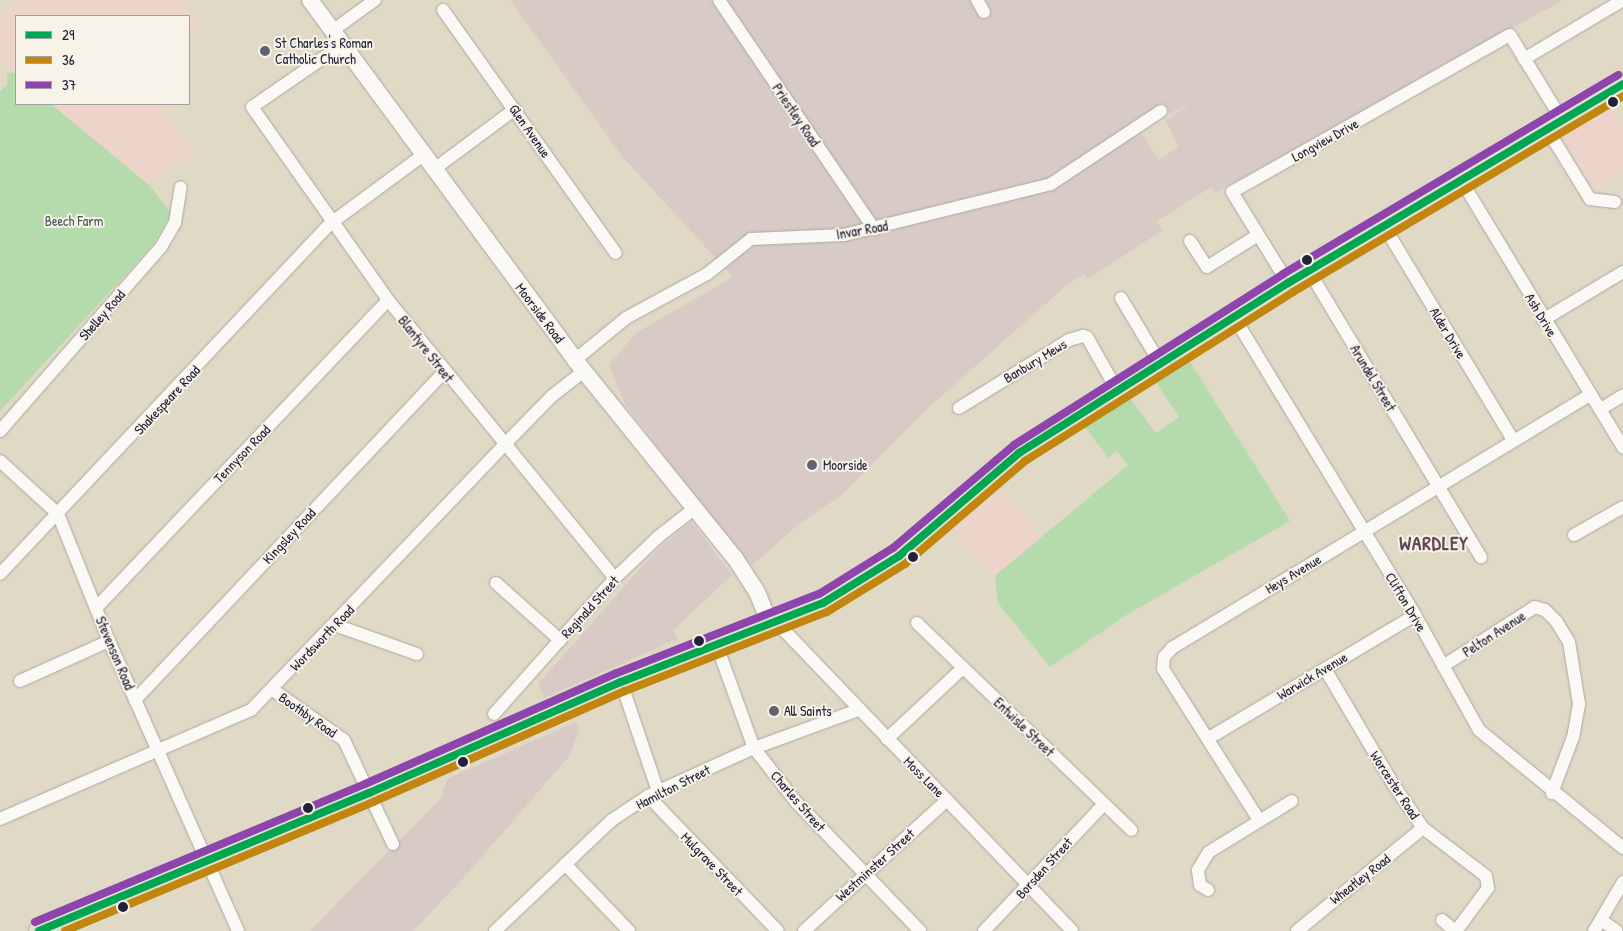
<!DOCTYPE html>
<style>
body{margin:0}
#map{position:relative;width:1623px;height:931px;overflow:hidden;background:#e0d9c6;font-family:"Patrick Hand",sans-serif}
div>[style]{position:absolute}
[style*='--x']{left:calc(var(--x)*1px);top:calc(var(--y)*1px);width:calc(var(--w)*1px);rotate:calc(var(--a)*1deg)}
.built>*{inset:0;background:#edd4cb}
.industrial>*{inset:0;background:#d8cac5}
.green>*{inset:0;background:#b5daac}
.roads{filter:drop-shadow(0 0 1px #aca89f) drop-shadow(0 0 1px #aca89f)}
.minor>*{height:12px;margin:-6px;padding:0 6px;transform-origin:6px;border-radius:6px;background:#faf9f6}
.tertiary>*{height:16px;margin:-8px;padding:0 8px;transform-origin:8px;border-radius:8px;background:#faf9f6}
.primary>*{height:20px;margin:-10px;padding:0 10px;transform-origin:10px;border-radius:10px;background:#e6e0d2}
.bus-1>*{height:8px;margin:-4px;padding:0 4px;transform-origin:4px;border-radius:4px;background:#00a651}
.bus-2>*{height:8px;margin:-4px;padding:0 4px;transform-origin:4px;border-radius:4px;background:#c2850f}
.bus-3>*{height:8px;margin:-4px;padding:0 4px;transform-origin:4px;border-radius:4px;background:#8e44ad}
.dots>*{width:14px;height:14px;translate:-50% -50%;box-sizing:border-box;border:2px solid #f7f3e8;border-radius:50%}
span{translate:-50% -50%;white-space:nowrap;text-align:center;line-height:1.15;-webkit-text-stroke:4px #f7f3e8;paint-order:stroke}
.poi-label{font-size:14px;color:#22223b}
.left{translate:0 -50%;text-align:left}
.street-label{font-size:14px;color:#22223b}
.park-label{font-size:14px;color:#445a56}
.district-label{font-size:19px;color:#644756;font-weight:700;letter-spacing:1px}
.legend{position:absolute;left:15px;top:15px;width:175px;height:90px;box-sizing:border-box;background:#f7f3e8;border:1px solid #a29fa3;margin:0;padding:6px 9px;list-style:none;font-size:15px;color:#22223b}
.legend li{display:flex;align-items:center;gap:10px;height:25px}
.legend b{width:25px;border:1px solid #a29fa3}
</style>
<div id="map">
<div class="built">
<i style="clip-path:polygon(17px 0,190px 0,184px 5px,199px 26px,189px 33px,189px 16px,16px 16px,16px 75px,0 61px,0 17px)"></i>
<i style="clip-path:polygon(51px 104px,159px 104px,195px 153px,149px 185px)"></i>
<i style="clip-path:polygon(1612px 108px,1623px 123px,1623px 172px,1594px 191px,1582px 176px,1573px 150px,1561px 136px)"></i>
<i style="clip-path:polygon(995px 480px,1040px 538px,995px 576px,947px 521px)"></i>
</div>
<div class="industrial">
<i style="clip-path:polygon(evenodd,510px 0,1563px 0,1215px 193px,1211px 187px,1157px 221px,1163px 230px,1088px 279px,1084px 274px,1067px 285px,928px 408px,843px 494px,799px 524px,750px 567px,626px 406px,609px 365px,636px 333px,733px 277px,622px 156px,510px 0,1164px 103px,1170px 114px,1186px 105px,1186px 107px,1165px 121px,1179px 146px,1159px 160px,1133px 121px,1164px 103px)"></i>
<i style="clip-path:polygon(691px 521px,732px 575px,673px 630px,678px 639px,544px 698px,538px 684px,653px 554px)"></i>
<i style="clip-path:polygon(576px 722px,579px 730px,570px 755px,469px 872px,413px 931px,310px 931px,441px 798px,447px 779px)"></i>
</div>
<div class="green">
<i style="clip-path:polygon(13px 72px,16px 75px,16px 104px,51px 104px,149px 185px,171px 213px,153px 245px,0 411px,0 91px,7px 85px,7px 74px)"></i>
<i style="clip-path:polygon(1185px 354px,1290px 521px,1128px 614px,1050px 667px,998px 603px,995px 576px,1128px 465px,1117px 451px,1108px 458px,1078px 418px,1123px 389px,1156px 433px,1179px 417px,1150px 373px)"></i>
</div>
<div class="roads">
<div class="minor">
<i style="--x:719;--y:0;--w:277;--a:55.9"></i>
<i style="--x:977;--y:0;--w:14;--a:60"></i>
<i style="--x:443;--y:10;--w:298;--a:54.6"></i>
<i style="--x:332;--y:31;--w:53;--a:-35.8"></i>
<i style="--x:342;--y:45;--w:109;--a:145.4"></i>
<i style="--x:252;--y:107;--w:236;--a:54.8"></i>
<i style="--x:388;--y:300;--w:359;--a:50.8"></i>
<i style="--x:1524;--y:59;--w:115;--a:-30.8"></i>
<i style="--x:1547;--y:129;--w:82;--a:58.4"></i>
<i style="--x:1590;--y:199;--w:25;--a:7"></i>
<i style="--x:433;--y:170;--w:102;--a:-36.6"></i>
<i style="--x:1461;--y:180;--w:313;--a:58.8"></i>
<i style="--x:1384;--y:226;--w:250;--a:58.9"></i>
<i style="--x:1190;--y:241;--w:31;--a:57"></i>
<i style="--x:1207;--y:267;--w:60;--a:-32.1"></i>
<i style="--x:1309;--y:271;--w:334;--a:59"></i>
<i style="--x:1288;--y:283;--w:107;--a:-121.6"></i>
<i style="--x:1232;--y:192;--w:319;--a:-29.5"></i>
<i style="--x:1510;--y:35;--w:100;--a:58.5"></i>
<i style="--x:1121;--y:298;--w:76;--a:59"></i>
<i style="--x:1234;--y:317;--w:349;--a:58.7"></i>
<i style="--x:1415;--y:615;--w:132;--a:60.9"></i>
<i style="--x:1479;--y:730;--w:186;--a:39.3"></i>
<i style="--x:1543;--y:320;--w:93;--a:-31"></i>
<i style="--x:575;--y:360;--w:66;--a:-39.5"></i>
<i style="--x:626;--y:318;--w:92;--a:-28.5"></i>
<i style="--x:707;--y:274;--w:56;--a:-38.5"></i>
<i style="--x:751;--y:239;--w:93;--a:-2.5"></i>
<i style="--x:844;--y:235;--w:213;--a:-13.8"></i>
<i style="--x:1051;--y:184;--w:132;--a:-33.6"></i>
<i style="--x:959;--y:408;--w:129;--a:-31.7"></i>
<i style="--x:1069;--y:340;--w:15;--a:-16"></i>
<i style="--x:1083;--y:336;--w:4;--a:14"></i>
<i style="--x:1087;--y:337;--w:61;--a:60.5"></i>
<i style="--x:1601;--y:409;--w:26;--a:-32"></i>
<i style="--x:0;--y:431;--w:244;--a:-48.8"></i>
<i style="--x:161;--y:247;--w:28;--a:-60"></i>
<i style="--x:175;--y:223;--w:36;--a:-81"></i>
<i style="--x:0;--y:461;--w:79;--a:42.4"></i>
<i style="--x:58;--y:514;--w:137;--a:68.1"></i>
<i style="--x:109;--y:641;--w:317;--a:66"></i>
<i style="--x:1574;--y:535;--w:56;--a:-29.7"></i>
<i style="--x:0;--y:574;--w:482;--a:-46.7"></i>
<i style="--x:331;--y:223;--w:113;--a:-36.4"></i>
<i style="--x:496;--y:583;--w:86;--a:41.7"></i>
<i style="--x:96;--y:608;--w:424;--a:-46.5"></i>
<i style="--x:777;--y:623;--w:426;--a:46.2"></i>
<i style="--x:917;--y:623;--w:298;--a:44"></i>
<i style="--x:335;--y:625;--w:87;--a:19.5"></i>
<i style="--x:717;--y:646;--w:109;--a:70.1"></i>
<i style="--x:754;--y:748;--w:68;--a:52.1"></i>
<i style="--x:796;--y:802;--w:179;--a:46.1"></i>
<i style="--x:1443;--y:666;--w:109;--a:-32.7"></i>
<i style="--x:1535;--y:607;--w:10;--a:17"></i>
<i style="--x:1545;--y:610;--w:16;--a:45"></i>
<i style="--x:1556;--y:621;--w:25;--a:58"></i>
<i style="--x:1569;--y:642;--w:63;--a:80.8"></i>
<i style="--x:1579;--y:704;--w:34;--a:100"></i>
<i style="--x:1573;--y:737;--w:60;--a:110.6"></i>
<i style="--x:1325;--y:669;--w:134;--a:59.4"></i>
<i style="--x:1393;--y:784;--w:53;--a:55.7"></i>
<i style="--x:1423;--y:828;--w:79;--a:37.3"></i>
<i style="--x:1486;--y:876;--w:12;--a:81"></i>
<i style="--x:1488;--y:888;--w:54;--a:126.7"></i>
<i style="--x:20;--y:681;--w:98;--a:-24.2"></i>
<i style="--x:621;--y:682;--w:115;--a:71.3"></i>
<i style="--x:273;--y:690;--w:87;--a:35.2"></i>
<i style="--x:344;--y:740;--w:115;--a:64.8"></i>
<i style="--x:135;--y:700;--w:451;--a:-46.7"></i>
<i style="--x:494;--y:714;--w:182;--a:-48.3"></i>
<i style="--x:615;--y:578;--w:59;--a:-43.6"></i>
<i style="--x:658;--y:537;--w:47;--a:-38.1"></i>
<i style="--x:1209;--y:738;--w:240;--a:-30.8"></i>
<i style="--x:887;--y:739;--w:104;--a:-43.1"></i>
<i style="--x:648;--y:796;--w:187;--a:46.1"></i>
<i style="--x:0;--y:819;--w:274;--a:-23.5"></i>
<i style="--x:251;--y:710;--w:368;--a:-46.3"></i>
<i style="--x:505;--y:444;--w:67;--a:-45.6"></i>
<i style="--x:552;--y:396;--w:41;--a:-38"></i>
<i style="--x:1259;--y:820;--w:179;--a:-122.4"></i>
<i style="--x:1163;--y:669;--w:12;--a:-85"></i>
<i style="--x:1164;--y:657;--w:12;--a:-48"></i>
<i style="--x:1172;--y:648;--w:488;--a:-31.2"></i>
<i style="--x:565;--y:864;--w:93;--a:46.3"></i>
<i style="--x:1208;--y:890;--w:9;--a:-148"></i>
<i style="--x:1200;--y:885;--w:15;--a:-98"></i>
<i style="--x:1198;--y:870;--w:21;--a:-59"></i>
<i style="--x:1209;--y:852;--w:97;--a:-31.6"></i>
<i style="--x:1442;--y:920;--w:17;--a:40"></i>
<i style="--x:1601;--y:920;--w:19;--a:35"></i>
<i style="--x:495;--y:931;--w:161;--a:-43.5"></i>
<i style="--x:612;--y:820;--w:43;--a:-33.7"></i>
<i style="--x:648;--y:796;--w:116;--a:-24.4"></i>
<i style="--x:754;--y:748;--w:111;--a:-20.1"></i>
<i style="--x:804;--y:931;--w:194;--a:-42.5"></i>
<i style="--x:984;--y:931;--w:175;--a:-46.6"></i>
<i style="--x:1297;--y:931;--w:163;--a:-39.3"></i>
<i style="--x:1594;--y:931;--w:57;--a:-59.4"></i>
</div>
<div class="tertiary">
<i style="--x:310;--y:0;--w:447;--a:53.6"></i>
<i style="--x:575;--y:360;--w:255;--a:51.1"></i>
<i style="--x:735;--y:558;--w:40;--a:57.1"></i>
<i style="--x:757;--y:592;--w:35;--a:68"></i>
</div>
<div class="primary">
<i style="--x:39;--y:931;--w:358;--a:-22.7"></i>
<i style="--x:369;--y:793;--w:275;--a:-23.8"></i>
<i style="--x:621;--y:682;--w:217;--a:-21.4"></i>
<i style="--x:823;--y:603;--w:89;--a:-31.7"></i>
<i style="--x:899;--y:556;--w:158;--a:-40.6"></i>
<i style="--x:1019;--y:453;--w:26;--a:-32"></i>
<i style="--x:1041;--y:439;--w:292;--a:-32.3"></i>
<i style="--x:1288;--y:283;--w:390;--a:-30.7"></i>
</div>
</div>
<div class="bus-1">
<i style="--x:39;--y:931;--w:358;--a:-22.7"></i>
<i style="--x:369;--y:793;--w:275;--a:-23.8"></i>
<i style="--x:621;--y:682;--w:217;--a:-21.4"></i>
<i style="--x:823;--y:603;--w:89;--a:-31.7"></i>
<i style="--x:899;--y:556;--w:158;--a:-40.6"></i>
<i style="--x:1019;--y:453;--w:318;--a:-32.3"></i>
<i style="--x:1288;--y:283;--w:390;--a:-30.7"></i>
</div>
<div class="bus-2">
<i style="--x:65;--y:931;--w:334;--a:-22.7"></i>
<i style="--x:373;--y:802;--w:275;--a:-23.8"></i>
<i style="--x:625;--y:691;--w:217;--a:-21.4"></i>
<i style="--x:827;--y:612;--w:92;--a:-31.6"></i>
<i style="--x:905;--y:564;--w:158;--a:-40.6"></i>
<i style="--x:1025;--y:461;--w:317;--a:-32.2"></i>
<i style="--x:1293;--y:292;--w:384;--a:-30.7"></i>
</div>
<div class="bus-3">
<i style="--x:35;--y:922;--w:358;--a:-22.7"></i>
<i style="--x:365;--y:784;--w:275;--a:-23.8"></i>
<i style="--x:617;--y:673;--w:217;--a:-21.4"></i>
<i style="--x:819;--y:594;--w:87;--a:-31.9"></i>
<i style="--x:893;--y:548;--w:159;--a:-40.4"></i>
<i style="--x:1014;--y:445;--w:319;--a:-32.4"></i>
<i style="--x:1283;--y:274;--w:390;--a:-30.7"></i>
</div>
<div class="dots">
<i style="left:265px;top:51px;background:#64626c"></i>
<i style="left:1613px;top:102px;background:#22223b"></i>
<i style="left:1307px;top:260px;background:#22223b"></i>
<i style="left:812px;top:465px;background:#64626c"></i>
<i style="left:913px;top:557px;background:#22223b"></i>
<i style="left:699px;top:641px;background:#22223b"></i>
<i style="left:774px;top:711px;background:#64626c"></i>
<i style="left:463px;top:762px;background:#22223b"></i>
<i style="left:308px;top:808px;background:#22223b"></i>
<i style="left:123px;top:907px;background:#22223b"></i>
</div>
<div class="poi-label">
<span class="left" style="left:275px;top:51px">St Charles's Roman<br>Catholic Church</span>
<span class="left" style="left:823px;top:465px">Moorside</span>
<span class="left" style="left:784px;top:711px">All Saints</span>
</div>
<div class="street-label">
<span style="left:796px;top:115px;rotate:56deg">Priestley Road</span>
<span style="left:530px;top:131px;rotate:55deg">Glen Avenue</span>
<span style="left:1325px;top:140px;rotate:-29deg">Longview Drive</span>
<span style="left:862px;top:230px;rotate:-10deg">Invar Road</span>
<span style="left:540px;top:313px;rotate:53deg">Moorside Road</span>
<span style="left:102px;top:315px;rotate:-49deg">Shelley Road</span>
<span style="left:1541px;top:315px;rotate:59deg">Ash Drive</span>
<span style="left:1448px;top:333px;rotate:59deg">Alder Drive</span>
<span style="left:426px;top:349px;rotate:52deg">Blantyre Street</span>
<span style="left:1035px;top:361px;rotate:-31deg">Banbury Mews</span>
<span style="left:1373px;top:378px;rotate:59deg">Arundel Street</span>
<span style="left:167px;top:400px;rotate:-47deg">Shakespeare Road</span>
<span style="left:242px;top:454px;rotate:-46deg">Tennyson Road</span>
<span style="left:289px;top:536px;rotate:-47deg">Kingsley Road</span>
<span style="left:1293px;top:574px;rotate:-31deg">Heys Avenue</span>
<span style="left:1406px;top:602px;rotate:59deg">Clifton Drive</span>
<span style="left:590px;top:607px;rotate:-48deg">Reginald Street</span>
<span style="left:1494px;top:634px;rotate:-33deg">Pelton Avenue</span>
<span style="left:322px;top:638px;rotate:-46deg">Wordsworth Road</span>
<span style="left:115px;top:653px;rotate:67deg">Stevenson Road</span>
<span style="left:1312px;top:676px;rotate:-31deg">Warwick Avenue</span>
<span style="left:308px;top:715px;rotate:35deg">Boothby Road</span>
<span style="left:1024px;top:727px;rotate:44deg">Entwisle Street</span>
<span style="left:924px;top:777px;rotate:45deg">Moss Lane</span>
<span style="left:1395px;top:785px;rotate:57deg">Worcester Road</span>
<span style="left:673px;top:787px;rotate:-27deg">Hamilton Street</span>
<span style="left:798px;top:801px;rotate:49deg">Charles Street</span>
<span style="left:712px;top:864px;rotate:46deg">Mulgrave Street</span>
<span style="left:875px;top:865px;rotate:-42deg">Westminster Street</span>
<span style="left:1044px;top:868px;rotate:-48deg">Borsden Street</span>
<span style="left:1360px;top:879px;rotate:-38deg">Wheatley Road</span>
</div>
<div class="park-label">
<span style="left:74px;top:221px">Beech Farm</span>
</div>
<div class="district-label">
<span style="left:1434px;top:544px">WARDLEY</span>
</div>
<ul class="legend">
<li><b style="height:6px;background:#00a651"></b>29</li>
<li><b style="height:6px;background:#c2850f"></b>36</li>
<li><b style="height:6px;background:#8e44ad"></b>37</li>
</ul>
</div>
